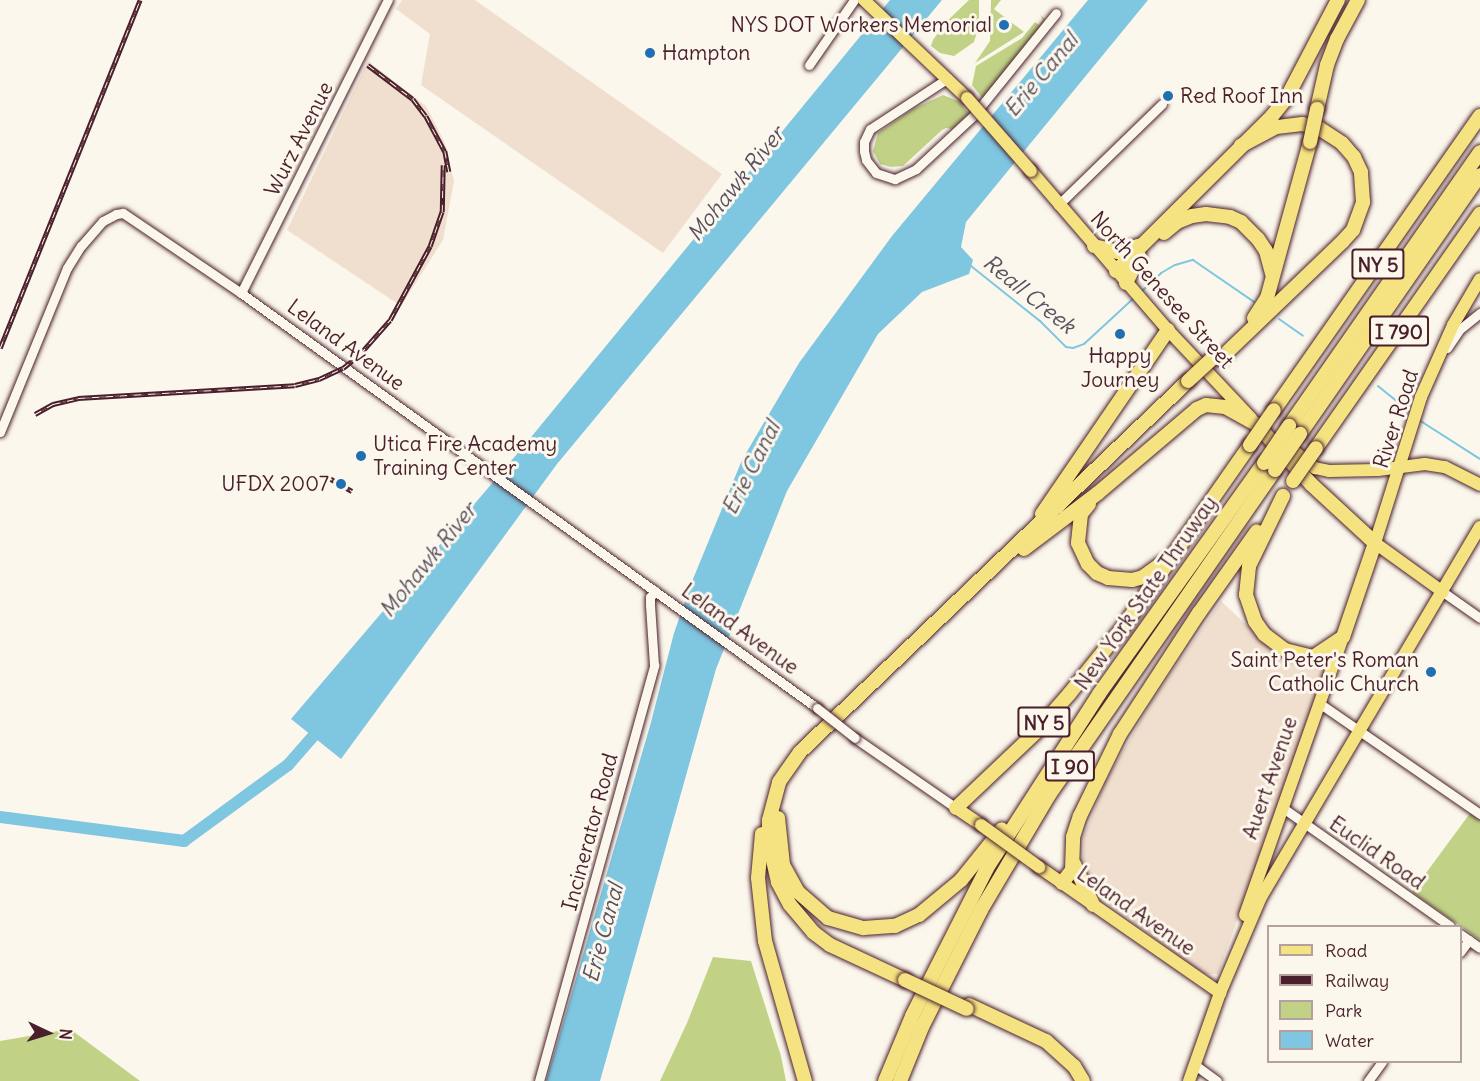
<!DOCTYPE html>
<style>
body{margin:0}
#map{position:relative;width:1480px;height:1081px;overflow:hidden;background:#fbf7ec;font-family:Delius,sans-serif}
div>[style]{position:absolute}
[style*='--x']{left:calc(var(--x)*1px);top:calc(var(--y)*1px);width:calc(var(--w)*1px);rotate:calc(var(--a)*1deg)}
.built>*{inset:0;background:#f0dfcf}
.green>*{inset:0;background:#c1d287}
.water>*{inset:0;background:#7fc6e0}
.stream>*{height:2px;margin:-1px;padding:0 1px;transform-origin:1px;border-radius:1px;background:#7fc6e0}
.river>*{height:12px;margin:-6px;padding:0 6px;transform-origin:6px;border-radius:6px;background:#7fc6e0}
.roads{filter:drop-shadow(0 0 2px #4a1f2b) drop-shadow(0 0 2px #4a1f2b)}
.minor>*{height:9px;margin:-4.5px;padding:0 4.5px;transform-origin:4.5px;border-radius:4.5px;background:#fbf7ec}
.major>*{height:12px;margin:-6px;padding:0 6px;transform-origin:6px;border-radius:6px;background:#f5e382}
.highway>*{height:14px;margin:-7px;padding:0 7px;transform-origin:7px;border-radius:7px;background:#f5e382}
.rail>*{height:4.5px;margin-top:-2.25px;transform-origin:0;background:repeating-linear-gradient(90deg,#fbf7ec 0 7px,#4a1f2b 0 14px);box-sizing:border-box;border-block:2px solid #4a1f2b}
.bridges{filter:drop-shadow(0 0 2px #4a1f2b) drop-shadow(0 0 2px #4a1f2b)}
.minor-bridge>*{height:9px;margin:-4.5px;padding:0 4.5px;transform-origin:4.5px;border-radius:4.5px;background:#fbf7ec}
.major-bridge>*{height:12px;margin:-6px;padding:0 6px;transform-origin:6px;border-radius:6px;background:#f5e382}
.highway-bridge>*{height:14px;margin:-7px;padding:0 7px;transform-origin:7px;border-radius:7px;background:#f5e382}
.dots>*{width:16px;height:16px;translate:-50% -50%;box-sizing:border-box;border:3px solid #fbf7ec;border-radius:50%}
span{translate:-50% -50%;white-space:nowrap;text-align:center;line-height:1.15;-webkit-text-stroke:6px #fbf7ec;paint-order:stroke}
.shield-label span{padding:2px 4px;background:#fbf7ec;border:2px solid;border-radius:4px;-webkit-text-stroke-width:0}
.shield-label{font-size:20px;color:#4a1f2b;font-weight:700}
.poi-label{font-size:21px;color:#4a1f2b}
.right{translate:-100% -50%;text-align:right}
.left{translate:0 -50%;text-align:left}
.street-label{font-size:21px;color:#4a1f2b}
.water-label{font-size:22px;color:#5a5161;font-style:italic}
.legend{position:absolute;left:1267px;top:925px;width:195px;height:138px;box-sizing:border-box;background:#fbf7ec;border:2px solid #b4a19f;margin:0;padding:8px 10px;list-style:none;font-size:18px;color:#4a1f2b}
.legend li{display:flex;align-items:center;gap:12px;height:30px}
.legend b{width:30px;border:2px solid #b4a19f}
.north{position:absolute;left:18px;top:1003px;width:60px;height:60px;-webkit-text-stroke:4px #fbf7ec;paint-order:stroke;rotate:94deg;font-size:16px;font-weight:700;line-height:24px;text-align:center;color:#4a1f2b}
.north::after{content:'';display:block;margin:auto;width:21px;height:27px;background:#4a1f2b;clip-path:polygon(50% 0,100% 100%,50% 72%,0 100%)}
</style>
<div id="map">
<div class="built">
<i style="clip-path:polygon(402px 0,475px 0,722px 174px,663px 253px,421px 85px,430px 34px,396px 9px)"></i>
<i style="clip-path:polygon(368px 61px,426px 106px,444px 141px,454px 181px,443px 240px,401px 306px,287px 230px)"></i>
<i style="clip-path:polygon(1221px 601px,1275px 652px,1326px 671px,1218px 974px,1202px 974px,1097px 895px,1087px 876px,1083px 858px,1084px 835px,1106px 781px,1151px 702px)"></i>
</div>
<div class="green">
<i style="clip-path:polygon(969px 0,979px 0,979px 25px,974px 42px,954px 56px,940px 53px,931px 46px,933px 40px,945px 23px)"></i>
<i style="clip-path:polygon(991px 0,1001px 0,994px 9px,1024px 32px,975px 63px,990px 41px)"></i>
<i style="clip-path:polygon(1040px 15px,1045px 19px,1038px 30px,983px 99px,972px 85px,976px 66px,1022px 38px,1035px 22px,1039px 25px,1043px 20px)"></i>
<i style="clip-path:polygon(943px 95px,958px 101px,969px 114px,952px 129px,946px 128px,942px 130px,903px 166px,891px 167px,880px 164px,873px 151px,878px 133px,913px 109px)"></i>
<i style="clip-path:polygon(1471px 812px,1480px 818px,1480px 940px,1412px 892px)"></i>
<i style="clip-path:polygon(713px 957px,751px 961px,781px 1056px,786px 1081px,660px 1081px,687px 1023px)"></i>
<i style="clip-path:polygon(70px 1029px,140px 1081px,0 1081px,0 1041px)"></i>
</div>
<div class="water">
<i style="clip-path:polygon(890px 0,942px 0,557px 464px,341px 759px,291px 719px,523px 447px)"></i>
<i style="clip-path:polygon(1088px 0,1148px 0,966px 222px,961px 247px,973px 260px,969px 274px,922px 292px,878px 334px,787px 491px,716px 669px,600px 1081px,546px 1081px,650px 726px,674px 633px,693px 579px,742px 460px,799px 363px,892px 236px)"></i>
</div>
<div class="stream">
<i style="--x:971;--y:266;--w:88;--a:38.6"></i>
<i style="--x:1040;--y:321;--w:37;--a:45"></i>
<i style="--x:1066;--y:347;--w:7;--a:8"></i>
<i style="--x:1073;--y:348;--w:12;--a:-20"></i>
<i style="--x:1084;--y:344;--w:69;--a:-42.7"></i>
<i style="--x:1142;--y:291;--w:26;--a:-43"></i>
<i style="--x:1161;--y:273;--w:16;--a:-30"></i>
<i style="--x:1175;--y:265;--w:19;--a:-16"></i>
<i style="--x:1193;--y:260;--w:74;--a:34.5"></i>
<i style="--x:1279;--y:319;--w:29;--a:35"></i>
<i style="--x:1378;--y:386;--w:41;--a:39.1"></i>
<i style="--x:1419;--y:420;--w:72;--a:32.6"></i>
</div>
<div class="river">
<i style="--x:0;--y:817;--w:186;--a:7.4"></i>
<i style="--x:184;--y:841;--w:129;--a:-36.2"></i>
<i style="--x:288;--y:765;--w:53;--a:-48.8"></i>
</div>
<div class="roads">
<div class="minor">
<i style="--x:809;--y:65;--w:79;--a:-55.3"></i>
<i style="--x:948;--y:78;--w:93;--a:146.8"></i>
<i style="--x:870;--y:129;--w:14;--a:115"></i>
<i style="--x:864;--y:142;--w:9;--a:90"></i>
<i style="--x:864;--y:151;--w:9;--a:77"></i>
<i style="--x:866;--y:160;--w:16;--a:52"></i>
<i style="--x:876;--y:173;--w:20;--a:18"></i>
<i style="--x:895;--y:179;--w:23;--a:-25"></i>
<i style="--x:916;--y:169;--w:78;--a:-42.9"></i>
<i style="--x:973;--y:116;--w:132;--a:-51.1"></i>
<i style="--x:1058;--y:205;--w:145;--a:-44.2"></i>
<i style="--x:241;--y:293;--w:328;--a:-63.4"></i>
<i style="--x:1447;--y:348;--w:23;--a:-56"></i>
<i style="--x:1460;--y:329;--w:26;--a:-39"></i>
<i style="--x:0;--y:432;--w:177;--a:-67.8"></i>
<i style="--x:67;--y:268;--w:26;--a:-58"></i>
<i style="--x:81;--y:246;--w:33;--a:-49"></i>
<i style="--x:103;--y:221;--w:15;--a:-28"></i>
<i style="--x:116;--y:214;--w:7;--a:-8"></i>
<i style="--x:123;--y:213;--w:143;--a:34.1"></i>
<i style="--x:241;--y:293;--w:710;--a:35.77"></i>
<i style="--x:1443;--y:592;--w:45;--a:35.1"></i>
<i style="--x:1319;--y:703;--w:196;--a:34.6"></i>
<i style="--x:855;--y:738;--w:123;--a:34.7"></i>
<i style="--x:1283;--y:808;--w:204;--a:35.2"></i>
<i style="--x:1460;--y:934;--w:24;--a:35"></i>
<i style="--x:1460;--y:952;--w:15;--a:-53"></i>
<i style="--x:1195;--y:1065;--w:27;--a:36"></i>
<i style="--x:539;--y:1081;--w:432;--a:-74.5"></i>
<i style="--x:654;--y:665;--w:60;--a:-93.8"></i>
<i style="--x:650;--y:605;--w:8;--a:-90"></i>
<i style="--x:650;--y:597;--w:8;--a:-50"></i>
<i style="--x:1368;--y:1081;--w:24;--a:-54"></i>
</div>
<div class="major">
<i style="--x:864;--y:0;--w:142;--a:43.6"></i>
<i style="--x:1031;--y:171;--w:210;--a:49.3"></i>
<i style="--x:1168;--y:330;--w:122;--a:46.7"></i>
<i style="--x:1284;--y:443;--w:40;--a:39"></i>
<i style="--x:1315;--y:468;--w:14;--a:12"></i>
<i style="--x:1329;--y:471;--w:49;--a:-1.2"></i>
<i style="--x:1378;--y:470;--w:47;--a:-7.3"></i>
<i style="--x:1425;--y:464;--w:20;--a:9"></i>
<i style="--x:1445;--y:467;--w:39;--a:27"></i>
<i style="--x:1443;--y:592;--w:84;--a:-144.2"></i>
<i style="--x:1375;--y:543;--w:153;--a:-72.5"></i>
<i style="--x:1421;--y:397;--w:79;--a:-66"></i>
<i style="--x:1453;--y:325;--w:53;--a:-59.6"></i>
<i style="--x:956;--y:808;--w:30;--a:34"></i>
<i style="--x:1039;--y:867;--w:221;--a:34.8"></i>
<i style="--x:1245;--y:915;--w:295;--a:-70.6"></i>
<i style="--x:1189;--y:1081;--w:93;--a:-70.6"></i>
<i style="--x:1220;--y:993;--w:104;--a:-66.9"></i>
<i style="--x:1261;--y:897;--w:430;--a:-59.4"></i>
</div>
<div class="highway">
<i style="--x:1317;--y:109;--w:45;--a:-77.2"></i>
<i style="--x:1327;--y:65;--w:28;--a:-69"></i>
<i style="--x:1337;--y:39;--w:44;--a:-61.7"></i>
<i style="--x:1164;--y:233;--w:17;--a:-40"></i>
<i style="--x:1177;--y:222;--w:16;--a:-22"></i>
<i style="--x:1192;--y:216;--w:14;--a:-8"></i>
<i style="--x:1206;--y:214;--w:24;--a:7"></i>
<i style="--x:1230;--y:217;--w:12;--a:24"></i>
<i style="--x:1241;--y:222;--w:24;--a:45"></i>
<i style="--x:1258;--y:239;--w:14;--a:56"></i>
<i style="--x:1266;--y:251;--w:24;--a:75"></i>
<i style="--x:1094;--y:246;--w:25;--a:14"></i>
<i style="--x:1118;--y:252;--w:21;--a:-17"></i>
<i style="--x:1116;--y:271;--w:220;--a:-44.8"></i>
<i style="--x:1272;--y:116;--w:22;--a:-51"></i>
<i style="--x:1286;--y:99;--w:112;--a:-62.3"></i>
<i style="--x:1126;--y:283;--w:30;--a:-64"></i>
<i style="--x:1254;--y:318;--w:24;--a:-57"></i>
<i style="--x:1267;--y:298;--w:162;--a:-74.6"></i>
<i style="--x:1220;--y:359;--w:170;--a:-43.8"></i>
<i style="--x:1343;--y:241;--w:15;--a:-48"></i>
<i style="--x:1353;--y:230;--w:30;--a:-70"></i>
<i style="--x:1363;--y:202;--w:30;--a:-94"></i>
<i style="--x:1361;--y:172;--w:17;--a:-115"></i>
<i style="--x:1354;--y:157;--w:18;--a:-131"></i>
<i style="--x:1342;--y:143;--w:27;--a:-147"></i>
<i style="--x:1319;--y:128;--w:17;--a:-167"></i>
<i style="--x:1302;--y:124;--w:26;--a:173"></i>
<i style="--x:1276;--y:127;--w:40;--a:152"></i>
<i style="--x:1274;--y:410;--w:359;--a:-55"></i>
<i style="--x:1289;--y:426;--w:334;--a:-55.1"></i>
<i style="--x:1300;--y:434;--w:315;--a:-55.2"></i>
<i style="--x:1316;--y:448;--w:286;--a:-55"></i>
<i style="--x:1089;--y:504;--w:13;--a:129"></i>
<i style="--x:1081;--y:514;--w:29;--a:96"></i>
<i style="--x:1078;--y:543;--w:23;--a:65"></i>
<i style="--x:1088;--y:564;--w:13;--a:45"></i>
<i style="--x:1097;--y:573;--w:12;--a:24"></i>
<i style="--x:1108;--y:578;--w:24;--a:5"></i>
<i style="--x:1132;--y:580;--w:11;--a:-15"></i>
<i style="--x:1143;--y:577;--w:26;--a:-36"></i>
<i style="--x:1042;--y:514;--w:223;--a:-55.6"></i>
<i style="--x:1024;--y:549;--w:93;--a:-37.1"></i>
<i style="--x:1098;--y:493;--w:130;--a:-40.3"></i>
<i style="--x:1197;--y:409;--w:10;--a:-24"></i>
<i style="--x:1206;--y:405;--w:19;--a:6"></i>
<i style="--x:1225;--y:407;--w:37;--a:29"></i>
<i style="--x:1257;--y:425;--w:80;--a:47.5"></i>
<i style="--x:1311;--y:484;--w:87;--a:42.7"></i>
<i style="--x:1375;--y:543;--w:99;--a:108.8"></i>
<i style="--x:1343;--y:637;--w:36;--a:146"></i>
<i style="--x:1313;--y:657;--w:29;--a:-166"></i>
<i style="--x:1285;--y:650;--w:26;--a:-143"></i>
<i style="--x:1264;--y:634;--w:16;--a:-125"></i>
<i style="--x:1255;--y:621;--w:28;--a:-109"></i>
<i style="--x:1246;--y:595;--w:29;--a:-84"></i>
<i style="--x:1249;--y:566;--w:78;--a:-64.1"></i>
<i style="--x:956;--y:808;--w:109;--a:-43.5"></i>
<i style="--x:1035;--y:733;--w:53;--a:-48.8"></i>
<i style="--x:1070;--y:693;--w:85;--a:-51.2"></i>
<i style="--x:1123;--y:627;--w:222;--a:-55.1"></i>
<i style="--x:778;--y:818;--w:47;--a:83.9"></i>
<i style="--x:783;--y:865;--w:31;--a:61"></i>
<i style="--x:798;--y:892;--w:40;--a:41"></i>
<i style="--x:828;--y:918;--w:37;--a:16"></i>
<i style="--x:864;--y:928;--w:31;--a:-4"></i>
<i style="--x:895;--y:926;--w:26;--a:-25"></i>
<i style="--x:919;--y:915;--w:55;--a:-39.8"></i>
<i style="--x:961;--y:880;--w:65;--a:-51.2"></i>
<i style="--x:762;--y:834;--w:44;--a:95.2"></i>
<i style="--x:758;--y:878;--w:63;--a:83.7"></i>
<i style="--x:765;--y:941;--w:146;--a:74.1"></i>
<i style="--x:1074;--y:864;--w:45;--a:65.1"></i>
<i style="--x:1062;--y:883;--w:16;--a:-52"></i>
<i style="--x:1072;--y:870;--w:33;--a:-88"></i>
<i style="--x:1073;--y:837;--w:22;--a:-72"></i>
<i style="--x:1080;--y:816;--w:91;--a:-64"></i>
<i style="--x:1120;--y:734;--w:145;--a:-56.9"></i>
<i style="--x:1199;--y:613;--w:100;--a:-54.7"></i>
<i style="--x:905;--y:980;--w:83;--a:-155"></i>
<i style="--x:830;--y:945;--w:21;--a:-143"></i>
<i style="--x:813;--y:932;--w:35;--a:-130"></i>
<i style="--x:790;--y:905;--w:26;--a:-118"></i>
<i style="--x:778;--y:882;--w:39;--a:-103"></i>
<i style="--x:769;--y:844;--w:24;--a:-90"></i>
<i style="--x:769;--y:820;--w:39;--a:-75"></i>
<i style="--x:779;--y:782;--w:37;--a:-55"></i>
<i style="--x:800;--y:752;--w:537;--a:-43.72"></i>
<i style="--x:969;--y:1005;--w:85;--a:25.1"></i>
<i style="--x:1046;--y:1041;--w:38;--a:42"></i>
<i style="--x:1074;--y:1066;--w:17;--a:59"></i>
<i style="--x:885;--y:1081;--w:70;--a:-67.4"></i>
<i style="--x:912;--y:1016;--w:166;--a:-63.1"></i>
<i style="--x:987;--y:868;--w:207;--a:-57.2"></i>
<i style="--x:1099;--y:694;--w:284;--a:-54.5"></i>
<i style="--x:900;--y:1081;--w:58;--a:-67.8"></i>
<i style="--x:922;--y:1027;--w:131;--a:-63.2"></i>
<i style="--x:981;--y:910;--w:134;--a:-59.4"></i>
<i style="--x:1049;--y:795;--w:396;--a:-55.2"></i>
</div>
</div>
<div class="rail">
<i style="--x:368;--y:65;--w:56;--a:37.1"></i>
<i style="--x:413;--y:99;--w:21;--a:53"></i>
<i style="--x:426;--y:116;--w:40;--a:62"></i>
<i style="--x:445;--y:151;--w:21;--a:79"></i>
<i style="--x:0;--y:348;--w:375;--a:-68.1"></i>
<i style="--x:35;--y:414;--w:21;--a:-29"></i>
<i style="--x:53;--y:404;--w:26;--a:-13"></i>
<i style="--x:78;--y:398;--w:217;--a:-3.4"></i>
<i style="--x:295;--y:385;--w:25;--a:-14"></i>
<i style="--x:319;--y:379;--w:26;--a:-25"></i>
<i style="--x:343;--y:368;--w:22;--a:-39"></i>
<i style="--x:360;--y:354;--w:45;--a:-48.6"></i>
<i style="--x:390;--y:320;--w:84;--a:-61.6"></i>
<i style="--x:430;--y:246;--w:36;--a:-71"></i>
<i style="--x:442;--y:212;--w:47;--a:-88.8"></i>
<i style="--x:326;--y:476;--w:30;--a:30"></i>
</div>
<div class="bridges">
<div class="minor-bridge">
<i style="--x:817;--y:708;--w:48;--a:38.3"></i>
</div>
<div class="major-bridge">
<i style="--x:967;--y:98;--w:97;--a:48.8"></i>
<i style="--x:981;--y:825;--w:72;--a:35.9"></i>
</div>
<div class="highway-bridge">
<i style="--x:1310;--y:142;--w:34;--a:-78"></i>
<i style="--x:1188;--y:381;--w:37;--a:-43"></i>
<i style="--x:1250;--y:445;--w:42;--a:-55.6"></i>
<i style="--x:1264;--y:463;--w:45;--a:-56"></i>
<i style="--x:1275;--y:470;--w:44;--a:-55.2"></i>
<i style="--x:1293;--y:481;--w:40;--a:-55.1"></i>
<i style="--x:905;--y:980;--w:68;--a:25.1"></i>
</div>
</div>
<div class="dots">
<i style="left:1004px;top:25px;background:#1f6fb2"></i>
<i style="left:650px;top:53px;background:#1f6fb2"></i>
<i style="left:1168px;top:96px;background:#1f6fb2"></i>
<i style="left:1120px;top:334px;background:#1f6fb2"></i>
<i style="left:361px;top:456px;background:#1f6fb2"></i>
<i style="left:341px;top:484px;background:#1f6fb2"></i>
<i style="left:1431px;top:672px;background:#1f6fb2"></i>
</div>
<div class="shield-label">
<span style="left:1378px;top:264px">NY 5</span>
<span style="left:1399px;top:331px">I 790</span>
<span style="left:1044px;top:722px">NY 5</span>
<span style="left:1070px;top:766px">I 90</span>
</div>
<div class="poi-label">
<span class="right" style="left:992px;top:25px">NYS DOT Workers Memorial</span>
<span class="left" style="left:662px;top:53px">Hampton</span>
<span class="left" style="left:1180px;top:96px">Red Roof Inn</span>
<span style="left:1120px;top:368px">Happy<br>Journey</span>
<span class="left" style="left:373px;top:456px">Utica Fire Academy<br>Training Center</span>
<span class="right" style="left:329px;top:484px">UFDX 2007</span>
<span class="right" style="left:1419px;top:672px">Saint Peter's Roman<br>Catholic Church</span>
</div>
<div class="street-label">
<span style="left:299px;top:139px;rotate:-63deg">Wurz Avenue</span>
<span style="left:1162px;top:290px;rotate:48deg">North Genesee Street</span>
<span style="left:346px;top:345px;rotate:36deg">Leland Avenue</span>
<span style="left:1396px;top:419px;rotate:-72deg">River Road</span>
<span style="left:1146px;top:593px;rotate:-55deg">New York State Thruway</span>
<span style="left:740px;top:629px;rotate:36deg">Leland Avenue</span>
<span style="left:1270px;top:778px;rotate:-71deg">Auert Avenue</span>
<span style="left:590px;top:832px;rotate:-75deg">Incinerator Road</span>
<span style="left:1377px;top:853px;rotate:35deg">Euclid Road</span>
<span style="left:1136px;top:911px;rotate:35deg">Leland Avenue</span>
</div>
<div class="water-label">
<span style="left:1041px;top:75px;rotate:-50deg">Erie Canal</span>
<span style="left:736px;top:184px;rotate:-51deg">Mohawk River</span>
<span style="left:1029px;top:294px;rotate:39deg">Reall Creek</span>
<span style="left:751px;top:468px;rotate:-63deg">Erie Canal</span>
<span style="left:428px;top:560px;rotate:-51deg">Mohawk River</span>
<span style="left:603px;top:933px;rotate:-75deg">Erie Canal</span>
</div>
<ul class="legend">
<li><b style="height:8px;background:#f5e382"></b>Road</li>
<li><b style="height:8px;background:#4a1f2b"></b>Railway</li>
<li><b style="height:16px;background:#c1d287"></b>Park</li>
<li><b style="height:16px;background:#7fc6e0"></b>Water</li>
</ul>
<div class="north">N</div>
</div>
